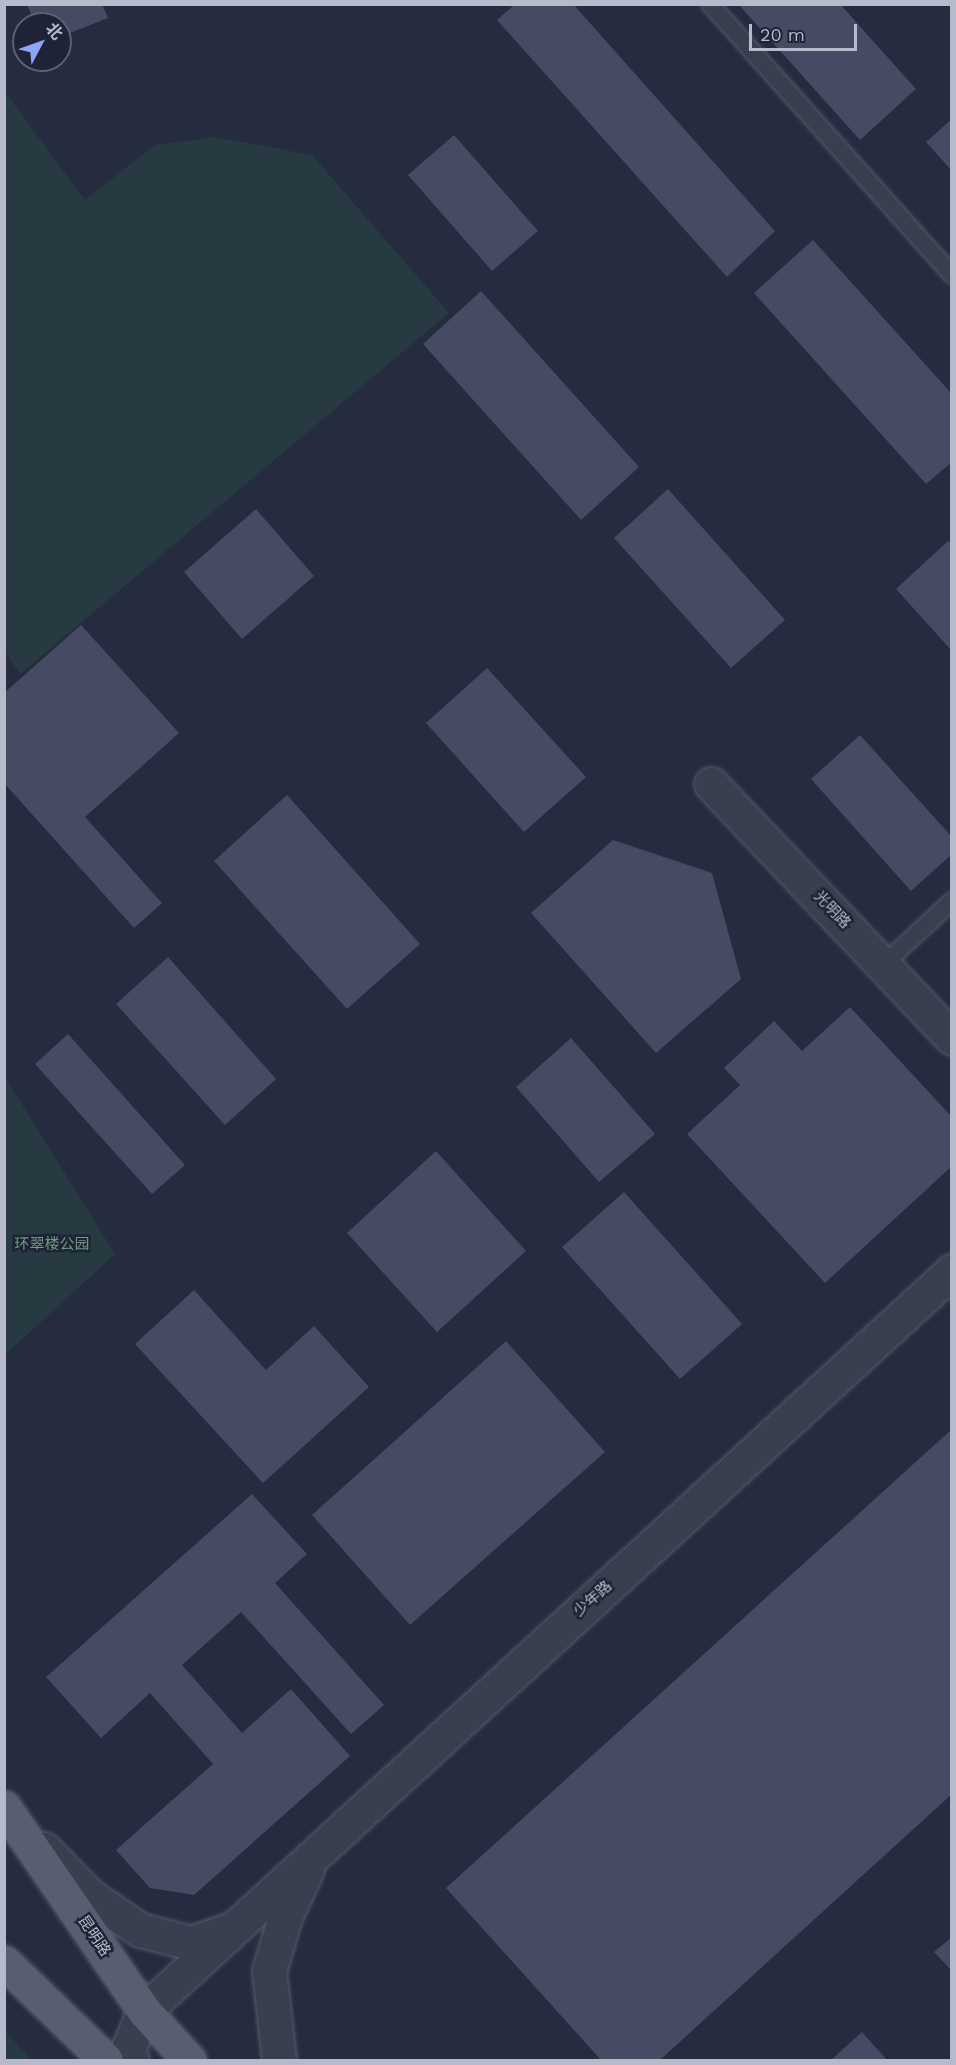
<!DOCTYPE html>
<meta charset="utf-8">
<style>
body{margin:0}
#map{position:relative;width:956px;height:2065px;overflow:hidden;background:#252c40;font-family:"Work Sans","Noto Sans SC",sans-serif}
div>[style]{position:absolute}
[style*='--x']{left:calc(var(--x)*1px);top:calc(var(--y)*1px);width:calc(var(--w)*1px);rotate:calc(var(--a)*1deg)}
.green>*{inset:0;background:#273a41}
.building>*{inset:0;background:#444b62}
.roads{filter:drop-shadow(0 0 2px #545a6a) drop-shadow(0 0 2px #545a6a)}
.service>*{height:16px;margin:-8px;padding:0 8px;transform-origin:8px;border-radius:8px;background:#3a3f50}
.tertiary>*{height:33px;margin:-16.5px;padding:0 16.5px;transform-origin:16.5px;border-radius:16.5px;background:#3a3f50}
.primary>*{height:33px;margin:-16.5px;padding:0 16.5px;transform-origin:16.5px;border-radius:16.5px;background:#585e70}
span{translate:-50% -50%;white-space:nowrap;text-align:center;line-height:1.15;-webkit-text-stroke:5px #1e2435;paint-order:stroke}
.street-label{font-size:15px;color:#b6baca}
.park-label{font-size:15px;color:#6d9b80}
.frame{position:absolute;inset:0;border:6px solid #b6baca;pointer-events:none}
.north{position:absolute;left:12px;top:12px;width:60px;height:60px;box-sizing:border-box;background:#1e2435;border:2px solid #5b6071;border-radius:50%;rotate:49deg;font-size:16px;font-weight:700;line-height:24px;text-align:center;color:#b6baca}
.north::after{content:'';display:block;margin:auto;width:21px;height:27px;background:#8ea4f8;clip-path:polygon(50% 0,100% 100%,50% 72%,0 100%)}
.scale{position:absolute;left:749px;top:24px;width:108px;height:27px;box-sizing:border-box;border:3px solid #b6baca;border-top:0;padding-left:8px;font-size:18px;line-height:21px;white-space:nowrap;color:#b6baca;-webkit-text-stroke:4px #1e2435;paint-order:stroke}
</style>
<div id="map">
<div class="green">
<i style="clip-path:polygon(5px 92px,85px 200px,155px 145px,215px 137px,312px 155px,449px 313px,20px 674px,4px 650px)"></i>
<i style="clip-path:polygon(5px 1077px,115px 1254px,5px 1355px)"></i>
<i style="clip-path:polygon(4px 2031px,5px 2031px,32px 2060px,5px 2060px)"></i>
</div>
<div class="building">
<i style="clip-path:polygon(27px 4px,102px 4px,108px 18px,60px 37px,60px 24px,35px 24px)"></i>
<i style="clip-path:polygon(515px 4px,573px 4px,775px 231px,727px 277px,497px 20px)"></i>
<i style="clip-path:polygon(738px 4px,840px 4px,916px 89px,860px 140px)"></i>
<i style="clip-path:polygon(952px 119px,952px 171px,926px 142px)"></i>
<i style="clip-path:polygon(454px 135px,538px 231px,492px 271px,408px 175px)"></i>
<i style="clip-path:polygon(813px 240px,952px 394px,952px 462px,926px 484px,754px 293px)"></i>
<i style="clip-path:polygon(481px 291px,639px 467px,581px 520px,423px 344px)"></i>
<i style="clip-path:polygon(668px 489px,785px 620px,731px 668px,614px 538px)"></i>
<i style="clip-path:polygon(256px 509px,314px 576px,242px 639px,184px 572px)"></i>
<i style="clip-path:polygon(948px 541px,952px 545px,952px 651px,896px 589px)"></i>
<i style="clip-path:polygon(81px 625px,179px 733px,85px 817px,162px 903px,134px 928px,4px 783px,4px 693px)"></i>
<i style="clip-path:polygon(487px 668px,586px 777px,524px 832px,426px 723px)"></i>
<i style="clip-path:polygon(860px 735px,952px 837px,952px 854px,911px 891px,811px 779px)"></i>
<i style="clip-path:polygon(287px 795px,420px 944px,347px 1009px,214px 861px)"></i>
<i style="clip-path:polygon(613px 840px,712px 873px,741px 979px,656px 1053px,531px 913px)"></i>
<i style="clip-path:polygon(168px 957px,276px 1079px,225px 1125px,116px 1004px)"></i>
<i style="clip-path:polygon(850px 1007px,952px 1117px,952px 1166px,825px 1283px,687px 1134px,740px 1085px,724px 1068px,774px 1021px,802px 1051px)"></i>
<i style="clip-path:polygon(68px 1034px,185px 1165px,152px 1194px,35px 1064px)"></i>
<i style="clip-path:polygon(571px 1038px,655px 1134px,599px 1182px,516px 1087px)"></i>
<i style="clip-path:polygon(436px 1151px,526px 1251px,437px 1332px,347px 1233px)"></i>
<i style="clip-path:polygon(624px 1192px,742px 1324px,680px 1379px,562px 1247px)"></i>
<i style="clip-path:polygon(194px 1290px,266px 1370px,314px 1326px,369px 1387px,263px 1483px,135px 1344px)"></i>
<i style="clip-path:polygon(506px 1341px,605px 1452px,410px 1625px,312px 1515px)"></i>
<i style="clip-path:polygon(952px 1429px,952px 1794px,660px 2060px,601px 2060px,446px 1888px)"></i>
<i style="clip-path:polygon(252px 1494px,307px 1554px,275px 1583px,384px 1705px,351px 1734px,241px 1612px,182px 1665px,242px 1733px,291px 1689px,350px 1756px,194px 1895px,150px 1888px,116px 1850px,213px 1764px,150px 1693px,101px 1738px,46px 1677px)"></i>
<i style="clip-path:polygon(952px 1937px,952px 1971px,934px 1952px)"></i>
<i style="clip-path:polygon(862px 2032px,887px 2060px,831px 2060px)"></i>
</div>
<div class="roads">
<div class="service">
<i style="--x:710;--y:4;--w:363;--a:48.2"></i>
<i style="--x:884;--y:964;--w:93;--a:-42.8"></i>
</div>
<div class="tertiary">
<i style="--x:711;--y:784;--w:350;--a:46.5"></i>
<i style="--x:44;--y:1849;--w:66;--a:45.6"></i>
<i style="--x:90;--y:1896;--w:60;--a:34.2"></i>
<i style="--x:140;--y:1930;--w:53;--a:14.3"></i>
<i style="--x:191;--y:1943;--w:39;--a:-19"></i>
<i style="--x:132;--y:2060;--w:12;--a:-110"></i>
<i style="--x:128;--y:2049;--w:41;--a:-67.2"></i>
<i style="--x:144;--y:2011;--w:1096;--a:-42.48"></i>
<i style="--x:279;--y:2060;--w:90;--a:-96.4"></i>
<i style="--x:269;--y:1971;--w:56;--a:-73.5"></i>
<i style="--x:285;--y:1917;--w:53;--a:-65.4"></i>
</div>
<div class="primary">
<i style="--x:4;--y:1807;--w:247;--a:55.5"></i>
<i style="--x:144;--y:2011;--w:67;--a:47.4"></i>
<i style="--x:4;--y:1962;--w:141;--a:43.9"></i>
</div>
</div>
<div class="street-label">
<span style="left:832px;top:910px;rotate:46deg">光明路</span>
<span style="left:593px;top:1599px;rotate:-42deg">少年路</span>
<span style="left:94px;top:1936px;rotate:56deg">昆明路</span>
</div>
<div class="park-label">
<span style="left:52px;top:1245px">环翠楼公园</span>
</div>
<div class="frame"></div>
<div class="north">北</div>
<div class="scale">20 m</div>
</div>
